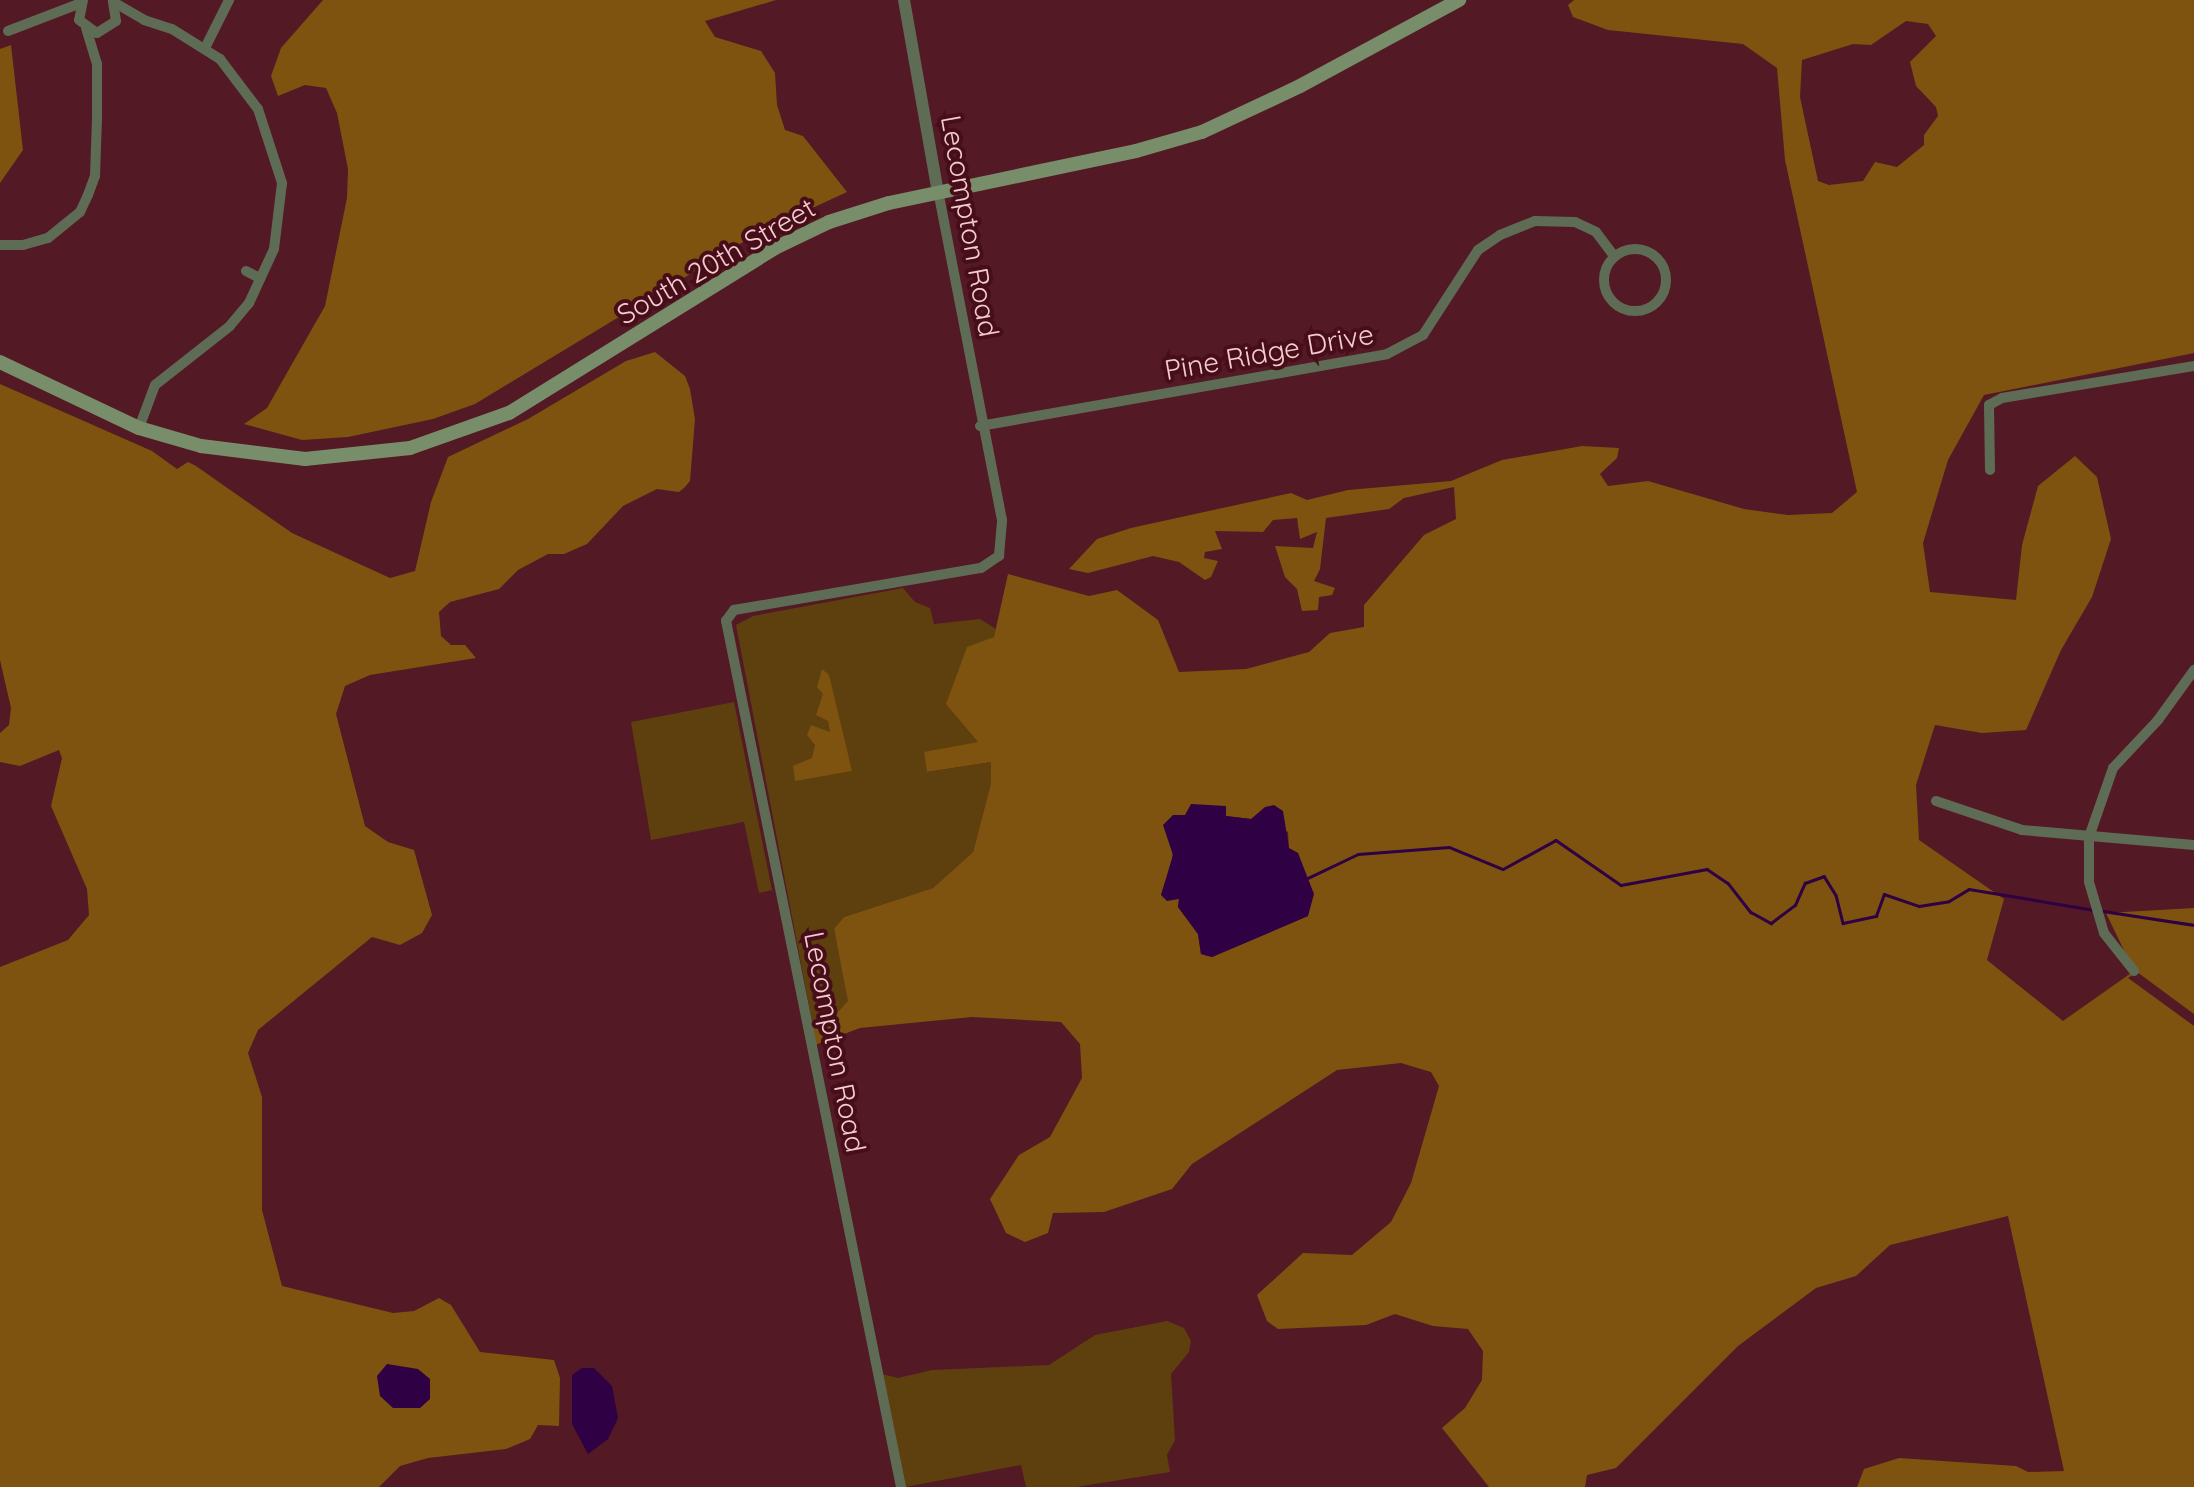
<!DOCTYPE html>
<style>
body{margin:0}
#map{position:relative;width:2194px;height:1487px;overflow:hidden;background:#531924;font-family:Quicksand,sans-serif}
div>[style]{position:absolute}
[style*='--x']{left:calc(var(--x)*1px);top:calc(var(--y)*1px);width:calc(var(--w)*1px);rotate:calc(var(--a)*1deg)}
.green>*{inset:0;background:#5e3f0e}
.forest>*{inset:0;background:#7d530f}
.water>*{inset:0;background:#2f0043}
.stream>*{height:2.5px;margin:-1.25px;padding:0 1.25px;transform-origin:1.25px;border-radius:1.25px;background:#2f0043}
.minor>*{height:10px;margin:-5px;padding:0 5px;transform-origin:5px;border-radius:5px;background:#5e6c55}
.minor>.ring{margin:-5px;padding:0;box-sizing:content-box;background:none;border:10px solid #5e6c55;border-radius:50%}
.tertiary>*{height:12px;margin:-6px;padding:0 6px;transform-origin:6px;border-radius:6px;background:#5e6c55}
.secondary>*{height:14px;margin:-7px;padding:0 7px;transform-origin:7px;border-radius:7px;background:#788d69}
span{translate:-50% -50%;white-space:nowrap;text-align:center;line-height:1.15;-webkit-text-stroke:8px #470e1a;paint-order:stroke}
.street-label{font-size:28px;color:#f3cdd0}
</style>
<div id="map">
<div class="green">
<i style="clip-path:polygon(903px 588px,915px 602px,930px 608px,934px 624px,980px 619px,996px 629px,979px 742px,924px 753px,928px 772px,991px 762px,991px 783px,973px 852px,933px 888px,844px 917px,834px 930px,849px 1001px,841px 1010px,812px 1021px,736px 625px,753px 616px)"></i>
<i style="clip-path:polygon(734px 702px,772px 890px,759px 893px,744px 822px,651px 840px,631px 722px)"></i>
<i style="clip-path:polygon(1167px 1321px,1184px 1328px,1191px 1341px,1189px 1352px,1171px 1374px,1175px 1440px,1167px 1455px,1170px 1472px,1076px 1487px,1026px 1487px,1021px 1465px,905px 1487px,882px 1374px,898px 1378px,932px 1370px,1049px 1365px,1095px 1335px)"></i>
</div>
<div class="forest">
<i style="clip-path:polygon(323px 0,776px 0,705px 21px,715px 37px,761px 51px,775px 73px,777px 105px,785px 130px,803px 136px,847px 192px,758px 233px,475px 404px,433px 419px,348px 437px,302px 440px,244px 424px,267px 408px,325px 306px,347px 198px,348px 169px,337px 113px,326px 88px,305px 85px,278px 96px,271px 76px,281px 48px)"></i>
<i style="clip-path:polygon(evenodd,1574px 0,2194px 0,2194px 353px,1984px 395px,1948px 460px,1923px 543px,1930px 592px,2016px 600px,2022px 545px,2038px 486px,2075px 456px,2097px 477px,2111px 539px,2092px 597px,2061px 650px,2026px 730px,1982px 733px,1935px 725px,1916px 785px,1919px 840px,2004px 899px,1987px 960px,2063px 1021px,2134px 971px,2106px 913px,2194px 908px,2194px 1014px,2137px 972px,2128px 978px,2194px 1026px,2194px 1487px,1857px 1487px,1864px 1469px,1899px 1458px,2016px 1466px,2028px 1472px,2064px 1471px,2008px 1216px,1890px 1245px,1856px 1276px,1816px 1288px,1738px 1346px,1616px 1468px,1587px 1475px,1585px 1487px,1489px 1487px,1442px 1428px,1465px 1408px,1482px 1380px,1483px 1351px,1468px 1329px,1433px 1326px,1395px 1314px,1366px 1325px,1278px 1329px,1267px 1321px,1257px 1295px,1303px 1253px,1352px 1255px,1391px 1222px,1411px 1183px,1439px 1086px,1431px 1072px,1401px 1063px,1337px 1070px,1192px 1164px,1172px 1189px,1104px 1212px,1053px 1213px,1048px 1233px,1025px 1242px,1006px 1233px,990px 1199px,1019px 1155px,1050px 1137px,1082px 1078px,1080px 1044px,1061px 1022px,972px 1017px,860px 1028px,815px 1045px,812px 1021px,840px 1010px,848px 1001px,834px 929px,844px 917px,933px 888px,973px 852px,991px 783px,991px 762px,927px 772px,924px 752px,978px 742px,946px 704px,967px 647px,994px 637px,1008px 574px,1089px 596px,1117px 590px,1158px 620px,1179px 672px,1246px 669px,1309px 652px,1330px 633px,1364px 627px,1364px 605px,1424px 535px,1456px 519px,1454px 487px,1404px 498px,1389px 509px,1326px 518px,1320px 569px,1314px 581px,1335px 588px,1332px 595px,1319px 597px,1318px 610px,1302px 611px,1297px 589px,1285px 577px,1275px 546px,1313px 548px,1317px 532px,1300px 539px,1297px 518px,1273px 520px,1263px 532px,1215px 531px,1222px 549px,1205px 552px,1204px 558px,1218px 561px,1211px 577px,1205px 580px,1179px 562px,1153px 556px,1088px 573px,1069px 569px,1097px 539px,1131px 528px,1291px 493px,1307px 500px,1348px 490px,1451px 481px,1502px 460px,1582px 446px,1619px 448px,1617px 458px,1600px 474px,1608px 486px,1648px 481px,1744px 509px,1788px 515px,1832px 513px,1857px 492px,1785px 160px,1777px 68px,1743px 44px,1608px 30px,1573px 17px,1568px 5px,1574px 0,1906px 21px,1928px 24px,1936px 36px,1910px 62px,1916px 86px,1936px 107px,1938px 116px,1924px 135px,1924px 145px,1897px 167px,1875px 162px,1863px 181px,1829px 185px,1818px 181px,1800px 97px,1802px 60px,1853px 44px,1871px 45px,1906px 21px,1574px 0,1226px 806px,1226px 816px,1251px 819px,1260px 815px,1288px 832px,1289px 849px,1298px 853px,1308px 916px,1212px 957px,1201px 954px,1198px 934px,1178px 907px,1179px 899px,1161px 895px,1172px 863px,1173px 845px,1226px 806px)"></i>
<i style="clip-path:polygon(11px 45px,23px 150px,0 183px,0 49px)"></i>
<i style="clip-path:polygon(655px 352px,685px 376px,690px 389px,695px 419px,690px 481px,685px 487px,679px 492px,657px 489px,623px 506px,587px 544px,564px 554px,548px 554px,518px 570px,499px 589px,450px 602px,439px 612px,441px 636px,451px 645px,465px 645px,476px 658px,370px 675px,345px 686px,336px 714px,365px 826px,388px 842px,414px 850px,432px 915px,422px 933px,400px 945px,372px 937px,258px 1030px,248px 1053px,262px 1097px,262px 1210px,282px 1286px,393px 1313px,414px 1311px,439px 1298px,451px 1305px,480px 1352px,554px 1360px,560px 1378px,559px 1426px,538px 1425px,530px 1439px,506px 1449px,428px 1458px,400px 1466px,379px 1487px,0 1487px,0 967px,68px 940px,89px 915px,87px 889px,51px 806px,62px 758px,59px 750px,20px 766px,0 762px,0 733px,9px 725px,11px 708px,0 660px,0 384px,152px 451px,177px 469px,188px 462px,196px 466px,292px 533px,390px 578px,415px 571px,431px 502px,448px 457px,528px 419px,626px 361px)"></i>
<i style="clip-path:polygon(822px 669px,829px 675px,852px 771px,795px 781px,793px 766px,812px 758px,815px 745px,807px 735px,811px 725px,830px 732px,828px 721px,816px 715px,823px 694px,817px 687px)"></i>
</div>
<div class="water">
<i style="clip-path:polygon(1191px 804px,1226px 806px,1226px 816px,1251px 819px,1265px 807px,1274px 805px,1283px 811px,1289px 848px,1298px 853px,1314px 894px,1308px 916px,1212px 957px,1201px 954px,1198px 934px,1178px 907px,1179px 899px,1167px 901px,1161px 895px,1173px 855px,1163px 825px,1173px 815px,1185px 815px)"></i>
<i style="clip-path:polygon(387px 1364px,418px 1369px,430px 1379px,430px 1399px,420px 1408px,393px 1408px,380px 1396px,377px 1376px)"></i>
<i style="clip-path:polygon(582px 1368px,594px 1368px,612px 1386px,618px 1418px,608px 1439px,588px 1454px,572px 1424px,572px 1375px)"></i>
</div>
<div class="stream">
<i style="--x:1308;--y:878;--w:55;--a:-25.6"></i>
<i style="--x:1358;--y:854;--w:91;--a:-4.4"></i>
<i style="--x:1449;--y:847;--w:58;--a:22.2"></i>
<i style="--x:1503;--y:869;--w:60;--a:-28.7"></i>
<i style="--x:1556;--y:840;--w:79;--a:34.7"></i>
<i style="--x:1621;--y:885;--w:87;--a:-10.5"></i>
<i style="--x:1707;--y:869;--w:25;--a:34"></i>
<i style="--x:1728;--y:883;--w:37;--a:52"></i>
<i style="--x:1751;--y:912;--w:23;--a:29"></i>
<i style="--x:1771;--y:923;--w:30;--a:-37"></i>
<i style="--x:1795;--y:905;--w:24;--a:-66"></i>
<i style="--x:1805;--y:883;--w:20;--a:-20"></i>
<i style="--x:1824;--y:876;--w:22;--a:58"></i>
<i style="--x:1836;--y:895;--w:29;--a:76"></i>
<i style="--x:1843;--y:923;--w:34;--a:-12"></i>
<i style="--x:1876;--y:916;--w:23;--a:-70"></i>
<i style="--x:1884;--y:894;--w:37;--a:19"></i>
<i style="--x:1919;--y:906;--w:30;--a:-9"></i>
<i style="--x:1949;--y:901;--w:23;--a:-31"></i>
<i style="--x:1969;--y:889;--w:128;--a:9.5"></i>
<i style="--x:2103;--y:911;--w:92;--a:8.7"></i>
</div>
<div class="minor">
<i style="--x:83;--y:0;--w:20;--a:101"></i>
<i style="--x:79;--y:20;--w:22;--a:36"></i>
<i style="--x:97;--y:33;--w:22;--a:-32"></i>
<i style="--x:116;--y:21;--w:20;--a:-99"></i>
<i style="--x:115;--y:3;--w:34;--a:30"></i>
<i style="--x:144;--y:20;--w:29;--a:18"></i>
<i style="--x:172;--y:29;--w:57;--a:32"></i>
<i style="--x:220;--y:59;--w:63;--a:52.8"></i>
<i style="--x:258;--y:109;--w:78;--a:72"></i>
<i style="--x:282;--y:183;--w:66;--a:96.9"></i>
<i style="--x:274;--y:249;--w:60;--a:114.8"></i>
<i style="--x:249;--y:303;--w:30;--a:130"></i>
<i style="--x:230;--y:326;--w:95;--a:141.8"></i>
<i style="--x:155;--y:385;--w:46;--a:110.4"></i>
<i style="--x:8;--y:31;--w:78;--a:-21"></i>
<i style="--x:205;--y:48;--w:54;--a:-63.4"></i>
<i style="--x:0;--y:245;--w:23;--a:0"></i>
<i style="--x:23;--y:245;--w:26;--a:-16"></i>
<i style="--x:48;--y:238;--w:41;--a:-39.1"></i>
<i style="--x:80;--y:212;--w:19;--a:-65"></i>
<i style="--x:88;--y:195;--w:20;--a:-70"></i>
<i style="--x:95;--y:176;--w:56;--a:-88"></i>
<i style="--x:97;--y:120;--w:56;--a:-90"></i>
<i style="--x:97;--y:64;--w:37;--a:-107"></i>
<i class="ring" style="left:1604px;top:249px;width:52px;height:52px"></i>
<i style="--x:246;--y:271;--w:16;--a:27"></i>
<i style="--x:980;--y:426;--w:413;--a:-10"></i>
<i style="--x:1387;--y:354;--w:41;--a:-27.8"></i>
<i style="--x:1423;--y:335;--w:101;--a:-57.1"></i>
<i style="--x:1478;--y:250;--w:27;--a:-34"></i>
<i style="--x:1500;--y:235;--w:38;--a:-22"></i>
<i style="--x:1535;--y:221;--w:40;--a:1.4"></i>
<i style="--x:1575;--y:222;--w:23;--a:25"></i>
<i style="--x:1596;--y:232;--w:31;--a:53"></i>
<i style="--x:1990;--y:470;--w:65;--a:-90.9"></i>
<i style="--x:1989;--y:405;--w:15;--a:-28"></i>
<i style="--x:2002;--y:398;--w:195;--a:-9.5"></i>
<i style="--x:1936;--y:801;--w:91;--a:18.6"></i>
<i style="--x:2022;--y:830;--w:173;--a:5"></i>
<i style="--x:2134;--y:971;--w:48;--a:-128.3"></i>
<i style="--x:2104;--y:933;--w:53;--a:-106.4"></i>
<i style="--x:2089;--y:882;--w:45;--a:-90"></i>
<i style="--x:2089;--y:837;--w:73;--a:-70.8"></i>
<i style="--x:2113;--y:768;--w:66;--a:-46.8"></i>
<i style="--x:2158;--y:720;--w:62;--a:-54.2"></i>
<i style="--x:901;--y:1487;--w:884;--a:-101.42"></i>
<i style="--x:726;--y:621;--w:14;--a:-54"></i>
<i style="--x:734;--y:610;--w:251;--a:-9.7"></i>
<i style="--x:981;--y:568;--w:22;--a:-34"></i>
<i style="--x:999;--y:556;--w:36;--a:-85"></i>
<i style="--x:1002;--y:520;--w:334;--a:-101"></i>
</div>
<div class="tertiary">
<i style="--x:904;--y:0;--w:195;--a:80"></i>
</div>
<div class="secondary">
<i style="--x:0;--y:362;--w:154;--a:25.4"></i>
<i style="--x:139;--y:428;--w:65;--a:16.2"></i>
<i style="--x:201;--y:446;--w:105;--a:7.1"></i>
<i style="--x:305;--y:459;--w:106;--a:-6"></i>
<i style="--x:410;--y:448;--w:105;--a:-19.5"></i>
<i style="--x:509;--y:413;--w:313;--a:-31.8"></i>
<i style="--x:775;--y:248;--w:60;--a:-25.7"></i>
<i style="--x:829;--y:222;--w:63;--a:-17.6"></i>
<i style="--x:889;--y:203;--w:252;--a:-11.9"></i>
<i style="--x:1136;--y:151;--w:69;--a:-16.1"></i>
<i style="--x:1202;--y:132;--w:108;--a:-25.1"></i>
<i style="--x:1300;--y:86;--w:181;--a:-28.4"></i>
</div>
<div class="street-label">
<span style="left:970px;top:226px;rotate:80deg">Lecompton Road</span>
<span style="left:716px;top:261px;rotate:-30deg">South 20th Street</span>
<span style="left:1269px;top:352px;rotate:-10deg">Pine Ridge Drive</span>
<span style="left:835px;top:1042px;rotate:79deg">Lecompton Road</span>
</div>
</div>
